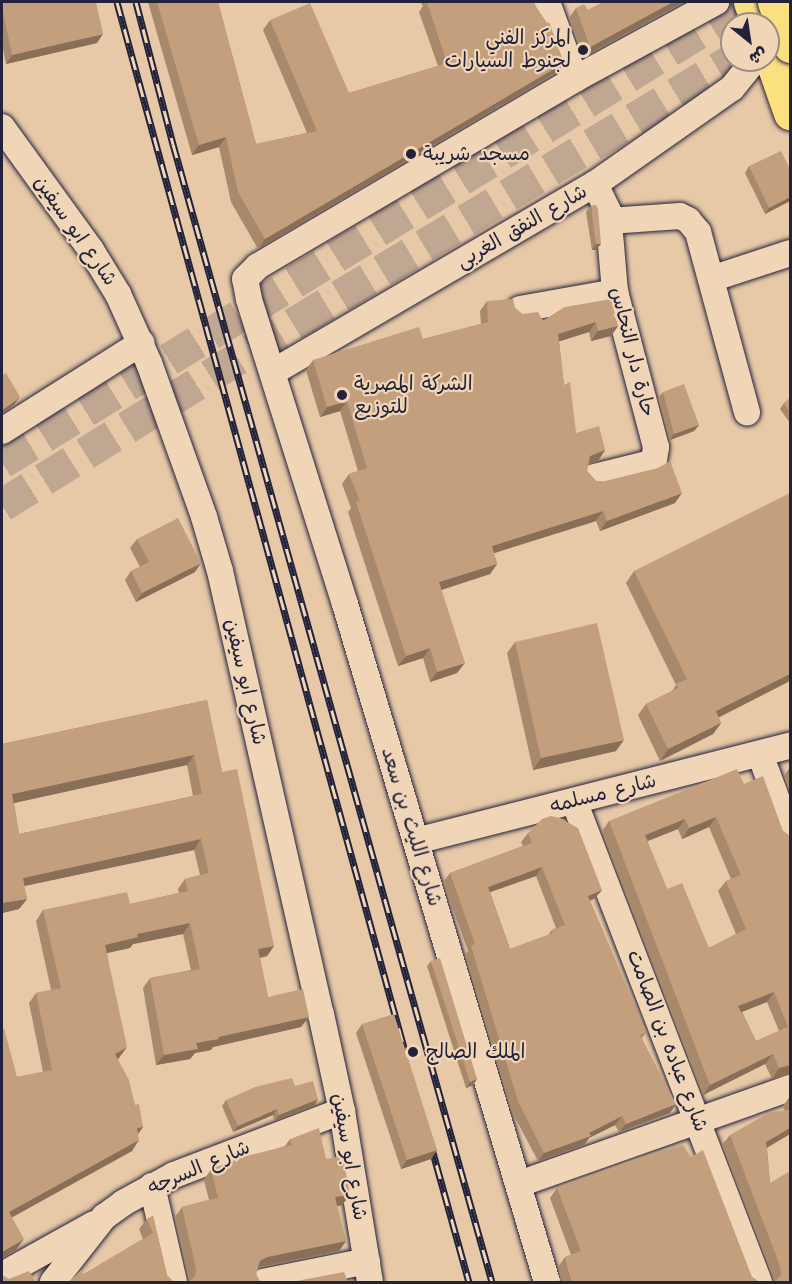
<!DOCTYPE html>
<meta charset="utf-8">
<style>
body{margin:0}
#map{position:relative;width:792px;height:1284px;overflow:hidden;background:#e7c8a7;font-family:"Architects Daughter","Playpen Sans Arabic",sans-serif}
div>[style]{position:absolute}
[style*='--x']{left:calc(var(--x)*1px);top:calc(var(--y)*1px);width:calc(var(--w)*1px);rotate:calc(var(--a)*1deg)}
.highway-tunnel>*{height:33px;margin-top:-16.5px;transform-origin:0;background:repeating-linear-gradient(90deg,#c0a791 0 33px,transparent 0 49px)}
.roads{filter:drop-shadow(0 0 2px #22223b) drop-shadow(0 0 2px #22223b)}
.minor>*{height:26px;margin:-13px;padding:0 13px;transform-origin:13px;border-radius:13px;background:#f0d5b7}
.highway>*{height:33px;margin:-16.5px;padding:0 16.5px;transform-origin:16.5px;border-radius:16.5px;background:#fbe080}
.rail>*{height:7px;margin-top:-3.5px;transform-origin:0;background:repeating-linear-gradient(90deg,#f0d5b7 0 14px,#22223b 0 28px);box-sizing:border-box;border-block:2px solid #22223b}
.bridges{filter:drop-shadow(0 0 2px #22223b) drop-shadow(0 0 2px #22223b)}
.highway-bridge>*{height:33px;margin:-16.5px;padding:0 16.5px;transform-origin:16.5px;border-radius:16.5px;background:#fbe080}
.wall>*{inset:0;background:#a9896c}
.shaded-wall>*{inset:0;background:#896f58}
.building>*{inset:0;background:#c49f7d}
.dots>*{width:16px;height:16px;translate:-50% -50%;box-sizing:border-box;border:3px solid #f0d5b7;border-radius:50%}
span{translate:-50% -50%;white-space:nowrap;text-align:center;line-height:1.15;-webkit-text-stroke:4.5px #f0d5b7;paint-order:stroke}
.poi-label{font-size:20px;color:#22223b}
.right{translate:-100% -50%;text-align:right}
.left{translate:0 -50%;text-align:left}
.street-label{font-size:20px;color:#22223b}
.frame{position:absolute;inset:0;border:3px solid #22223b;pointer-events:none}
.north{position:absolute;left:720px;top:12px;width:60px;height:60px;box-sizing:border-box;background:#f0d5b7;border:2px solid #9e8d85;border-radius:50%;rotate:150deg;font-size:16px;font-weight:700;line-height:24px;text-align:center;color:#22223b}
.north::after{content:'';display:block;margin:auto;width:21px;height:27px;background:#22223b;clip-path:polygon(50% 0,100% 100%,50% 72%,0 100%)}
</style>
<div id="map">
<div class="highway-tunnel">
<i style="--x:2;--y:462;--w:876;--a:-31.66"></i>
<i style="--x:2;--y:505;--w:349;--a:-31.9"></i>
<i style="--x:298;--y:321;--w:506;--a:-31.02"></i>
</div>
<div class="roads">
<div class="minor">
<i style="--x:547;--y:2;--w:82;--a:70"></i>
<i style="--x:2;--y:127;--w:152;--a:54.1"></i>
<i style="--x:91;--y:250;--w:52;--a:58.5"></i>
<i style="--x:118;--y:294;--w:76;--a:65.8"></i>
<i style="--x:149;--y:363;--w:164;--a:70.3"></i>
<i style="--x:204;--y:517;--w:56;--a:73.5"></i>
<i style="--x:220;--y:571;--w:454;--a:77.2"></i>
<i style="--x:321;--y:1014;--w:99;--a:77.8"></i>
<i style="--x:342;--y:1111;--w:173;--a:80.7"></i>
<i style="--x:609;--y:221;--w:71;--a:-4"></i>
<i style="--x:680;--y:216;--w:9;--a:27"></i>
<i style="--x:688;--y:220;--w:16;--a:50"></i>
<i style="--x:698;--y:232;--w:187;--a:74.8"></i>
<i style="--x:711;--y:279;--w:83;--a:-18.2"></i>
<i style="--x:520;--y:309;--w:97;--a:-10.1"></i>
<i style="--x:273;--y:372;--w:373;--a:-30.3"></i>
<i style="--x:595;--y:184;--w:167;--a:-35"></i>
<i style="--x:732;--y:88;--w:36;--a:-51"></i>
<i style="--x:2;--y:431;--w:165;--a:-32.3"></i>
<i style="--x:594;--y:477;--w:55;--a:-13.8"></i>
<i style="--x:647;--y:464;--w:8;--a:-30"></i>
<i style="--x:654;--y:460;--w:13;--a:-81"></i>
<i style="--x:656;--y:447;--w:160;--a:-104.8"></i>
<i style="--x:615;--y:292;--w:81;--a:-94.9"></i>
<i style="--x:608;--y:211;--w:30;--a:-116"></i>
<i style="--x:760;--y:754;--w:86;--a:69.7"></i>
<i style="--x:574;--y:801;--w:515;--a:68.96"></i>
<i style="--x:416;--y:841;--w:386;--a:-14.3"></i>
<i style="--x:519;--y:1184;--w:288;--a:-19.5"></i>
<i style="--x:152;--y:1186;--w:98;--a:77.1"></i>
<i style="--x:2;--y:1275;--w:105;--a:-29"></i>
<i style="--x:53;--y:1282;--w:83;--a:-51.9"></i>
<i style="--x:104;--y:1217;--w:24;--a:-36"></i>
<i style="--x:123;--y:1203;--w:58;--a:-28.8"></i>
<i style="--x:174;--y:1175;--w:180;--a:-20.9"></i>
<i style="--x:263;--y:1282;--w:106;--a:-11.4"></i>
<i style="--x:547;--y:1282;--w:707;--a:-106.59"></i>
<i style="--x:345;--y:604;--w:320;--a:-107.5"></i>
<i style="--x:249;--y:299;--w:20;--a:-101"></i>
<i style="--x:245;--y:279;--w:18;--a:-45"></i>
<i style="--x:258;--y:266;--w:368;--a:-30.5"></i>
<i style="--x:575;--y:79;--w:161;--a:-28.6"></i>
</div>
<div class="highway">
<i style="--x:750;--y:2;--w:23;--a:70"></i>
<i style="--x:768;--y:50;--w:67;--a:70.8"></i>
</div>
</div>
<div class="rail">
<i style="--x:117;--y:2;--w:1088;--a:74.65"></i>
<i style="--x:136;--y:2;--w:147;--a:75.4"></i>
<i style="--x:173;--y:144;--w:1182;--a:74.34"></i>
<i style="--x:429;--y:1138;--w:149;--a:74.5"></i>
</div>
<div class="bridges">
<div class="highway-bridge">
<i style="--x:774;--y:2;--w:47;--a:70"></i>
</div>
</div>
<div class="wall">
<i style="clip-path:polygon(2px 2px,97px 43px,6px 64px,2px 44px)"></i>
<i style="clip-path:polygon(148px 2px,218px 2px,256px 144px,307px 133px,263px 30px,270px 20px,349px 93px,438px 66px,419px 12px,423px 6px,420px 2px,533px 2px,564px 63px,557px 72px,258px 249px,231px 202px,219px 147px,192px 155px)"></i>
<i style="clip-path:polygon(604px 2px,684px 2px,583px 57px,569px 18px,576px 8px,588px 10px)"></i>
<i style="clip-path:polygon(749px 166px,790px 169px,790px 201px,765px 214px,745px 173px)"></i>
<i style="clip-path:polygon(591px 206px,596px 250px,592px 250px,586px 212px)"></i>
<i style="clip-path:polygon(487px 301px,515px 308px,522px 314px,543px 321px,565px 307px,618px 326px,611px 336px,591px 341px,589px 332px,559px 341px,564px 385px,576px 433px,605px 450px,598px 461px,588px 465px,587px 471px,596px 481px,675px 503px,600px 531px,596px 521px,494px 553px,497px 564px,490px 574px,441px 590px,457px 673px,430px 682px,423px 658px,398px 666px,348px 512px,351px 508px,342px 484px,349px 474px,358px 471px,340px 411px,320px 417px,306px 370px,313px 360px,423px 339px,481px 324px,480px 311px)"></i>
<i style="clip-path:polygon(663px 392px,699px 425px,694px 431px,670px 440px,658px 398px)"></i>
<i style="clip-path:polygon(790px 398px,790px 423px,780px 409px,784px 403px)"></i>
<i style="clip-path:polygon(137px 539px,195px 572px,136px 602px,125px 580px,131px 571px,140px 567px,130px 548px)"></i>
<i style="clip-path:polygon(634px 571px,788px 682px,718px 717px,721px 723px,713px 734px,660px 761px,638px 715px,646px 704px,672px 691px,676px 685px,626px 583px)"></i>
<i style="clip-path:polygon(515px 642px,616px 751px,533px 770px,507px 653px)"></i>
<i style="clip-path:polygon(evenodd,207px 700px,222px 772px,274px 946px,267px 956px,260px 958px,268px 997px,309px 1017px,301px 1027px,213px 1047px,211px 1050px,195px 1053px,190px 1059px,156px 1065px,143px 988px,150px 978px,191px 970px,183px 934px,133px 944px,130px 948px,107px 953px,119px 1058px,118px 1059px,143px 1127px,138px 1134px,132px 1151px,11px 1217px,16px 1250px,2px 1258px,17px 1077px,43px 1072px,29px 1003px,36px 993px,51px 990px,36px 921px,43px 910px,130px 904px,179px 893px,178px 889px,185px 879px,200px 875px,194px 850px,24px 886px,27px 899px,19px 909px,2px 913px,2px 744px,207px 700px,187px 765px,193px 796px,19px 834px,14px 803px,187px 765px)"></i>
<i style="clip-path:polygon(790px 767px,790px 793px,784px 776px)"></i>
<i style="clip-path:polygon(evenodd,744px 784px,783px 831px,790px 836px,790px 1074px,772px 1079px,765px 1064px,703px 1095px,602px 831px,609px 821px,744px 784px,709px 827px,731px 879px,726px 881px,718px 891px,736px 934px,709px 948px,667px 889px,647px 841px,678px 829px,682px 839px,709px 827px,744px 784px,767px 1002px,779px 1031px,756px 1041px,742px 1012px,767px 1002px)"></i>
<i style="clip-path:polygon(evenodd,528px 833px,602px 890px,595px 898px,590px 901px,646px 1032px,642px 1038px,670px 1113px,619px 1132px,615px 1125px,589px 1138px,584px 1145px,538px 1161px,511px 1110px,465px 955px,468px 951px,443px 882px,450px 873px,523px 846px,521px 842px,528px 833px,536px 876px,556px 928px,552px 930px,548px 935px,510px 949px,490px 892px,536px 876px)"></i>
<i style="clip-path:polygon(431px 961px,477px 1079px,473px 1085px,466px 1088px,427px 966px)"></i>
<i style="clip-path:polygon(362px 1024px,437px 1150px,431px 1159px,401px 1169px,356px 1033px)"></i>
<i style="clip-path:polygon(295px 1086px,314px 1106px,274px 1121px,273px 1115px,233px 1132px,222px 1106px,226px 1100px)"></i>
<i style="clip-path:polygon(790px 1096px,790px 1134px,767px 1148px,770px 1183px,790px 1282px,773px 1282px,773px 1277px,722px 1145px,730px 1135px,785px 1111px,783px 1106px)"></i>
<i style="clip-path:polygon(290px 1139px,326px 1159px,350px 1195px,342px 1205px,337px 1206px,346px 1241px,339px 1251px,259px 1267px,257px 1269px,256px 1274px,260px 1282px,188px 1282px,189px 1279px,175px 1217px,182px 1207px,209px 1200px,204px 1180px,211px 1169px,285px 1146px)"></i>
<i style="clip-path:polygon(557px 1188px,752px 1277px,759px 1282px,561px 1282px,558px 1267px,565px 1257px,571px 1255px,550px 1198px)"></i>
<i style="clip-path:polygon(153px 1216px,167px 1275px,84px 1274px,143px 1239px,139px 1229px,147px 1219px)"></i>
</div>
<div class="shaded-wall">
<i style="clip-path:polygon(673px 2px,684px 2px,583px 57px,590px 47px)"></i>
<i style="clip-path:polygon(103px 34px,97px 43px,6px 64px,12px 55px)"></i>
<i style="clip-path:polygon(564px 63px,557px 72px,258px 249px,265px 239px)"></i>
<i style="clip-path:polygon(226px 137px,219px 147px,192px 155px,199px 145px)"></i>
<i style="clip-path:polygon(790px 197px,790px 201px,765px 214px,769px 208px)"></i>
<i style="clip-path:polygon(596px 244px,601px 244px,596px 250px,592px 250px)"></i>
<i style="clip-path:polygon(596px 322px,589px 332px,551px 344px,558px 334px)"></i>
<i style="clip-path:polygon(618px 326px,611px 336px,591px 341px,598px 331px)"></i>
<i style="clip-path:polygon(20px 397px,13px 406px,2px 415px,2px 410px)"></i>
<i style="clip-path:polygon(347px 401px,340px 411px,320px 417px,327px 407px)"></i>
<i style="clip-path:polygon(699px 425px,694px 431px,670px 440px,674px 434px)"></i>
<i style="clip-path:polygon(605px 450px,598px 461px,583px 467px,590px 456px)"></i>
<i style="clip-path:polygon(682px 493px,675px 503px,600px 531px,607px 521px)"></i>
<i style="clip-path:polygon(603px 511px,596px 521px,485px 556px,492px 546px)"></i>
<i style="clip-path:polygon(201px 563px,195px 572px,136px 602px,142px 593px)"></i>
<i style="clip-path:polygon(497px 564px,490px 574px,432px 593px,439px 582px)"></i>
<i style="clip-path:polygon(430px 648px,423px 658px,398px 666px,406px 656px)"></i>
<i style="clip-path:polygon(465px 663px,457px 673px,430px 682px,437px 672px)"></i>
<i style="clip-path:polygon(790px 671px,790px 679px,788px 682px,708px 723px,716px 711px)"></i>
<i style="clip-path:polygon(721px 723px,713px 734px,660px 761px,668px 749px)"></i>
<i style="clip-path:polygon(624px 740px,616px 751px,533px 770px,541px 758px)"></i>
<i style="clip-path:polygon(194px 755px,187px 765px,5px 805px,12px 794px)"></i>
<i style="clip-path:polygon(716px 817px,709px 827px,682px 839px,689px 828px)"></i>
<i style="clip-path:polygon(685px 819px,678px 829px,638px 845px,645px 835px)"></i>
<i style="clip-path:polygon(201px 839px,194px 850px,15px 888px,23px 878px)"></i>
<i style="clip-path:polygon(542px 867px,536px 876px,482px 895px,488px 887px)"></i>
<i style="clip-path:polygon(602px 890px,595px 898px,582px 905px,588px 896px)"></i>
<i style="clip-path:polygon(27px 899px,19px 909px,2px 913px,2px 903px)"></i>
<i style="clip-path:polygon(190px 923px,183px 934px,133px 944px,130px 948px,98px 955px,105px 945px,137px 934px)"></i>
<i style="clip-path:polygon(274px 946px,267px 956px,251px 960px,258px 949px)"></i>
<i style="clip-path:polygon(774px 992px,767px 1002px,731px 1016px,738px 1006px)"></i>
<i style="clip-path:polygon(309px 1017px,301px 1027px,213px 1047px,211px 1050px,195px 1053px,190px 1059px,156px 1065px,164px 1055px,196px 1043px,218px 1037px)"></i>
<i style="clip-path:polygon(127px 1047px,119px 1058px,108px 1064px,115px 1054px)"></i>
<i style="clip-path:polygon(773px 1054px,765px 1064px,703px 1095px,710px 1085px)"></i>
<i style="clip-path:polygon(790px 1065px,790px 1074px,772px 1079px,779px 1068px)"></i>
<i style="clip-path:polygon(477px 1079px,473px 1085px,466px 1088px,470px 1082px)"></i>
<i style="clip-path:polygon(318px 1099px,314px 1106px,274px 1121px,279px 1115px)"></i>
<i style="clip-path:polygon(676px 1104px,670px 1113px,619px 1132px,626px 1124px)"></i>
<i style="clip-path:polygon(277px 1109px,273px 1115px,233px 1132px,238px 1126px)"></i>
<i style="clip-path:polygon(622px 1116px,615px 1125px,589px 1138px,584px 1145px,538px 1161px,544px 1153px,589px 1133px)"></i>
<i style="clip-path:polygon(143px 1127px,136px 1137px,137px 1128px)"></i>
<i style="clip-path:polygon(790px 1128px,790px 1134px,759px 1152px,766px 1142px)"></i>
<i style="clip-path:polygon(139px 1140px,132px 1151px,2px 1223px,9px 1212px)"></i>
<i style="clip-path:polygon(437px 1150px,431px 1159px,401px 1169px,407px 1160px)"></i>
<i style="clip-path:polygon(350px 1195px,342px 1205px,328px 1208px,335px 1197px)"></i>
<i style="clip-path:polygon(24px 1239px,16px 1250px,2px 1258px,2px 1252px)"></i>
<i style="clip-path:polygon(346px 1241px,339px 1251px,259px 1267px,253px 1271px,260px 1261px,267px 1257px)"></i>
</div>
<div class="building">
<i style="clip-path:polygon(2px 2px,96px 2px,103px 34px,12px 55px,2px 7px)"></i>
<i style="clip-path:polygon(157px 2px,218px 2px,256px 144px,317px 131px,270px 20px,310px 3px,349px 93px,447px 63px,427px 2px,533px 2px,547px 23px,549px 22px,564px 63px,265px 239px,238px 192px,226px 137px,199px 145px)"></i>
<i style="clip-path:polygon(604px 2px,673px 2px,590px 47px,576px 8px,584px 4px,588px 10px)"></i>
<i style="clip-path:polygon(781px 151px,790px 169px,790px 197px,769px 208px,749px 166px)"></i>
<i style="clip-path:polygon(596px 205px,598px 209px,601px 244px,596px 244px,591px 206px)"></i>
<i style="clip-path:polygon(513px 299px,515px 308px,522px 314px,538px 312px,543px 321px,565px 307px,611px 299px,618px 326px,598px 331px,596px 322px,558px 334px,564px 385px,570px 382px,576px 433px,599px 426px,605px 450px,590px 456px,587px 471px,596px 481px,605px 481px,658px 468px,670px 461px,682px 493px,607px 521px,603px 511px,492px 546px,497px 564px,439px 582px,465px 663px,437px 672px,430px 648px,406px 656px,356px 502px,360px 501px,349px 474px,367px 468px,347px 401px,327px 407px,313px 360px,419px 327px,423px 339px,488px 322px,487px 301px)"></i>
<i style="clip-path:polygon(6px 373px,20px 397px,2px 410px,2px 376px)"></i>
<i style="clip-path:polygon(684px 384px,699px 425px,674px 434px,663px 392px)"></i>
<i style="clip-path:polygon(790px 398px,790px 412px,784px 403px)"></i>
<i style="clip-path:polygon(790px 493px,790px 674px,716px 711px,721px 723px,668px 749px,646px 704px,678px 688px,676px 684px,687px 679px,634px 571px)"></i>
<i style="clip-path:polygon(178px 518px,201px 563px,142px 593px,131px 571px,149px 562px,137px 539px)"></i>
<i style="clip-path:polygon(597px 623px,624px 740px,541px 758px,515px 642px)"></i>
<i style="clip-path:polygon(evenodd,207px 700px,222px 772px,237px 769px,274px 946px,258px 949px,268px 997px,303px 989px,309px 1017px,218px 1037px,219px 1039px,196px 1043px,198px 1049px,164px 1055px,150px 978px,200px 969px,190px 923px,137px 934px,138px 937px,105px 945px,127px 1047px,115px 1054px,129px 1080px,135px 1105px,139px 1104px,143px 1127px,137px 1128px,139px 1140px,9px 1212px,24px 1239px,2px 1252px,2px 1029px,4px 1028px,17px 1077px,52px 1070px,36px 993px,61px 988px,43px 910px,127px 892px,130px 904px,188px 891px,185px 879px,209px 873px,201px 839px,23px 878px,27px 899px,2px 903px,2px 744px,207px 700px,194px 755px,202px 794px,19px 834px,12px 794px,194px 755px)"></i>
<i style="clip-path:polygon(evenodd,737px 769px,744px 784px,763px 776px,783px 831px,790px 836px,790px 1065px,779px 1068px,773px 1054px,710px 1085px,609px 821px,737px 769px,716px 817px,741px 875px,726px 881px,746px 929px,709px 948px,682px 883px,667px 889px,645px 835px,685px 819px,689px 828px,716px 817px,737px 769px,774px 992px,788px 1027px,756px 1041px,738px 1006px,774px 992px)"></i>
<i style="clip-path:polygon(evenodd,551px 816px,560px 818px,578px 828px,602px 890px,588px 896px,646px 1032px,640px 1035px,676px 1104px,626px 1124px,622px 1116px,589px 1133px,591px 1136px,544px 1153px,518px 1101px,471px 946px,475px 944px,450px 873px,532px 843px,528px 833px,542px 819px,551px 816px,542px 867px,565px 925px,552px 930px,553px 933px,510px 949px,488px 887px,542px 867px)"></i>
<i style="clip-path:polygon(440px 958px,477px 1079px,470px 1082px,431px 961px)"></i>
<i style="clip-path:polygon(394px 1014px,437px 1150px,407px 1160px,362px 1024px)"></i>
<i style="clip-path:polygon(292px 1078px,295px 1086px,313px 1081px,318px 1099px,279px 1115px,277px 1109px,238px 1126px,226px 1100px,255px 1087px)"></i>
<i style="clip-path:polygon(790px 1110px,790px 1128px,766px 1142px,770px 1183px,790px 1171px,790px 1282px,774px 1282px,781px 1275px,780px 1266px,730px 1135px,770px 1112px)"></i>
<i style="clip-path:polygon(319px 1128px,326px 1159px,343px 1156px,350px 1195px,335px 1197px,346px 1241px,267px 1257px,260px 1261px,256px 1274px,260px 1282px,262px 1282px,189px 1282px,195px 1276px,196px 1269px,182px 1207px,218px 1198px,211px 1169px,246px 1156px,292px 1145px,290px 1139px)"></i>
<i style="clip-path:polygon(683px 1145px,691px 1157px,703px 1150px,752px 1277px,759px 1282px,572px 1282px,569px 1273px,565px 1257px,581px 1251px,557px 1188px,635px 1159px)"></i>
<i style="clip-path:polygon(153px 1216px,167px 1275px,174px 1282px,69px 1282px,81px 1270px,84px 1274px,153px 1233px,147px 1219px)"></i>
<i style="clip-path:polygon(29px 1271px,36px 1282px,2px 1282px,2px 1275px,9px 1279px)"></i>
<i style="clip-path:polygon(344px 1272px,348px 1282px,291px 1282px)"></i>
</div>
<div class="dots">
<i style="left:583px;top:50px;background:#22223b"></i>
<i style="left:411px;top:154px;background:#22223b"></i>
<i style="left:342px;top:395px;background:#22223b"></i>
<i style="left:413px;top:1052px;background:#22223b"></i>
</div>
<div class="poi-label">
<span class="right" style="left:571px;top:50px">المركز الفني<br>لجنوط السيارات</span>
<span class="left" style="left:423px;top:154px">مسجد شريبة</span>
<span class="left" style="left:354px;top:396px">الشركة المصرية<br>للتوزيع</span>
<span class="left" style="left:426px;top:1052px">الملك الصالح</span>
</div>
<div class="street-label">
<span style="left:522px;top:227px;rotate:-30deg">شارع النفق الغربى</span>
<span style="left:75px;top:231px;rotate:55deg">شارع ابو سيفين</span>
<span style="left:632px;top:352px;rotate:76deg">حارة دار النحاس</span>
<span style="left:245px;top:682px;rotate:77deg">شارع ابو سيفين</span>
<span style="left:603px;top:794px;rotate:-14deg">شارع مسلمه</span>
<span style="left:411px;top:827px;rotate:73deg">شارع الليث بن سعد</span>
<span style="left:667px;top:1041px;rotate:69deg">شارع عباده بن الصامت</span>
<span style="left:349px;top:1157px;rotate:80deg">شارع ابو سيفين</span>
<span style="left:199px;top:1168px;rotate:-23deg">شارع السرجه</span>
</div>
<div class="frame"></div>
<div class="north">ش</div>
</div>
